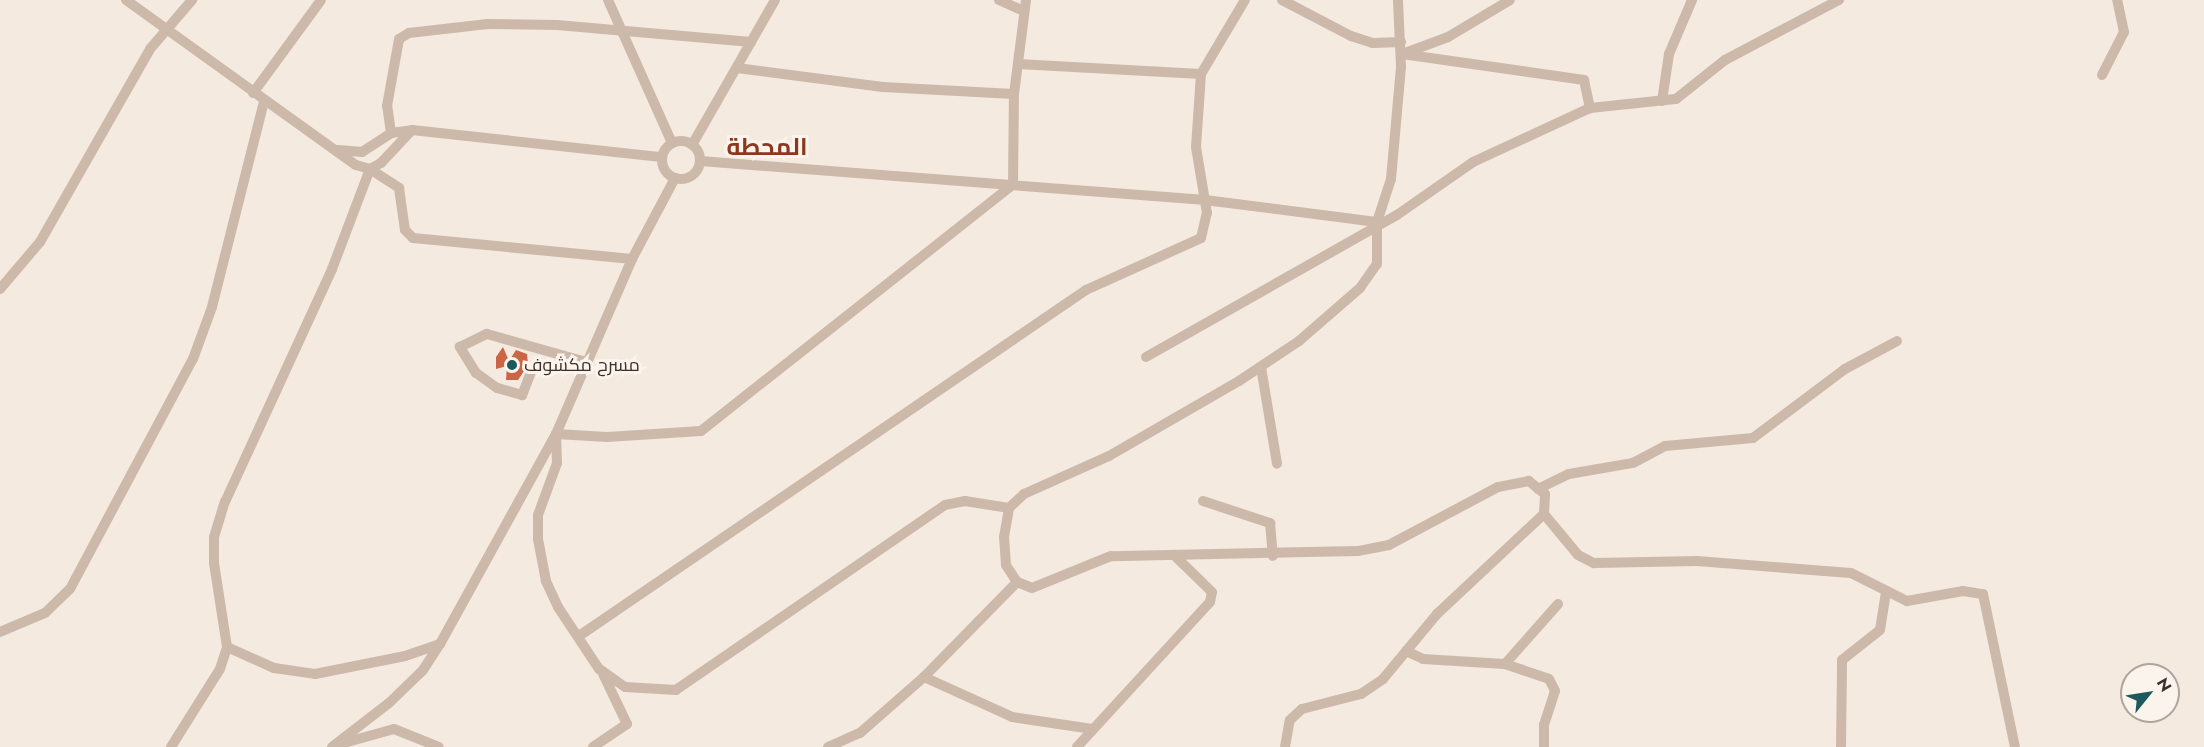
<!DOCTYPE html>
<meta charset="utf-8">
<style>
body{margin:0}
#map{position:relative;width:2204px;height:747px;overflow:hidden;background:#f4eadf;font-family:Jost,Cairo,sans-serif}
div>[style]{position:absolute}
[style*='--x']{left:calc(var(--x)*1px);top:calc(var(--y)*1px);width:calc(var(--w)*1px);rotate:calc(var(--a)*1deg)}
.building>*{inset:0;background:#ca6546}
.minor>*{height:10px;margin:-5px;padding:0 5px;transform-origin:5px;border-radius:5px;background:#cdb9aa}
.minor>.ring{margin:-5px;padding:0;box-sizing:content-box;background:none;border:10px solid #cdb9aa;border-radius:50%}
.dots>*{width:16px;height:16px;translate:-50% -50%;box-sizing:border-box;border:3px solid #fbf4ec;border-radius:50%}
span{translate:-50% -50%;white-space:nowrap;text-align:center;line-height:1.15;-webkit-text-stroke:6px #fbf4ec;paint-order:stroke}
.poi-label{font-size:18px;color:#3a2f2a}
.left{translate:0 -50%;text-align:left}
.district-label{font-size:24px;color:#8c381f;font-weight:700}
.north{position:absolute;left:2120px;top:663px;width:60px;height:60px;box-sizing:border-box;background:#fbf4ec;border:2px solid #aea59e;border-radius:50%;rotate:60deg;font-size:16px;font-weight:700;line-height:24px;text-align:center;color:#3a2f2a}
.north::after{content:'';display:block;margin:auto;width:21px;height:27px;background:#1d5a5d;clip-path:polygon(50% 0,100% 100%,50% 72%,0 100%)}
</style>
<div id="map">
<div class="building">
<i style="clip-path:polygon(503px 347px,509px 361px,516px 350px,527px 354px,528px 365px,518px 380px,506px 380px,507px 366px,496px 369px,496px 357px)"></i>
</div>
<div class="minor">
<i style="--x:126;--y:0;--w:283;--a:35.7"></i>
<i style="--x:356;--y:165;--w:15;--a:16"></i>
<i style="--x:370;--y:169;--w:13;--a:-29"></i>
<i style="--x:381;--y:163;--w:45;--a:-46.8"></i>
<i style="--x:608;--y:0;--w:157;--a:65.9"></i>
<i style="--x:999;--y:0;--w:27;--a:24"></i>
<i style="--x:1282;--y:0;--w:78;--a:27.6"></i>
<i style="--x:1351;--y:36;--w:23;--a:18"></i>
<i style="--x:1373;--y:43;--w:28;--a:-2"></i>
<i style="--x:1405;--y:53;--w:46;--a:-20.4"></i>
<i style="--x:1448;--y:37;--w:72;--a:-30.8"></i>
<i style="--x:1402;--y:54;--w:184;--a:8.1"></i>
<i style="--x:1584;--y:80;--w:29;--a:78"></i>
<i style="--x:1018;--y:64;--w:183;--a:3.1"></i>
<i style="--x:737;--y:68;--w:147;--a:7.4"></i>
<i style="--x:883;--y:87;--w:131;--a:3.1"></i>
<i style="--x:2102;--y:75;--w:48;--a:-62.9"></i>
<i style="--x:2124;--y:32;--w:33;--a:-102"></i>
<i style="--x:253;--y:93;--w:115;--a:-53.8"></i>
<i style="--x:1662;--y:101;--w:48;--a:-81.5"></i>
<i style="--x:1669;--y:54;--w:59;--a:-66.9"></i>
<i style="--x:391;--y:133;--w:27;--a:-98"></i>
<i style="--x:387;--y:106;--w:68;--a:-79.8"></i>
<i style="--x:399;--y:39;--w:12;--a:-31"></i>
<i style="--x:409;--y:33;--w:79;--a:-6.6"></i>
<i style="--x:487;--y:24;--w:70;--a:0.8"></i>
<i style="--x:557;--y:25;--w:195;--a:5"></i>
<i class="ring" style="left:662px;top:141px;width:28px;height:28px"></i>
<i style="--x:692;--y:145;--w:167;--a:-60.2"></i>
<i style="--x:338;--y:150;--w:24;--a:5"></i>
<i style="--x:362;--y:152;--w:35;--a:-33"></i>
<i style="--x:391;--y:133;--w:21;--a:-8"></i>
<i style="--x:412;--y:130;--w:251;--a:6.2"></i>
<i style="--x:700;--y:161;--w:507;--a:4.42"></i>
<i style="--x:1205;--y:200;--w:173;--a:7.3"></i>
<i style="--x:0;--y:289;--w:62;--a:-49.6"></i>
<i style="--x:40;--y:242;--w:222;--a:-60.3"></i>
<i style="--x:150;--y:49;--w:65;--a:-49.4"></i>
<i style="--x:1146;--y:357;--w:288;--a:-29.5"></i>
<i style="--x:1397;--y:215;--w:93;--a:-34.9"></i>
<i style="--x:1473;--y:162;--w:129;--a:-24.8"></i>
<i style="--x:1590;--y:108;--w:86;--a:-6"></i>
<i style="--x:1676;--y:99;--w:63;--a:-38.5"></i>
<i style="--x:1725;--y:60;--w:129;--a:-27.8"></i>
<i style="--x:1261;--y:367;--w:98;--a:80.6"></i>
<i style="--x:531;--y:372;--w:25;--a:111"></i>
<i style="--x:522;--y:395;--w:26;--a:-164"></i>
<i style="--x:497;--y:388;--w:26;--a:-144"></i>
<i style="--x:476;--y:373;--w:31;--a:-122"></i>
<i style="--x:460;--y:347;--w:30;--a:-26"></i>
<i style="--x:487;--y:334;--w:103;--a:15.8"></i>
<i style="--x:1538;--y:489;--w:34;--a:-26"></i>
<i style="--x:1569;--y:474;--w:65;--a:-9.8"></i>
<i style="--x:1633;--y:463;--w:36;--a:-28"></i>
<i style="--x:1665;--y:446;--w:88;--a:-5.2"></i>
<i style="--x:1753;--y:438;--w:115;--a:-36.9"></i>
<i style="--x:1845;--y:369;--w:59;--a:-28.3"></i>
<i style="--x:1203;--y:501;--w:71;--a:18.2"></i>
<i style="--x:1270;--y:523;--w:33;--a:85"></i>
<i style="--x:1009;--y:508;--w:45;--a:-171"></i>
<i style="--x:965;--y:501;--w:20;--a:169"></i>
<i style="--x:945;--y:505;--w:326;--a:145.5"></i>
<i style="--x:676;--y:690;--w:51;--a:-176.6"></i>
<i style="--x:625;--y:687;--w:32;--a:-145"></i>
<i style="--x:599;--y:669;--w:74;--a:-123.5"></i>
<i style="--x:558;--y:607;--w:29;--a:-115"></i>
<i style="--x:546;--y:581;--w:43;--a:-100.8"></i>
<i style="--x:538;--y:539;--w:24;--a:-90"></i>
<i style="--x:538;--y:515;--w:55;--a:-69.9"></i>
<i style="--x:557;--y:463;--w:29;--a:-92"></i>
<i style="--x:556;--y:434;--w:51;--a:3.4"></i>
<i style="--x:607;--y:437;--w:94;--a:-3.7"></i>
<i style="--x:701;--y:431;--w:397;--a:-38.3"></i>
<i style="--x:1013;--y:185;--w:91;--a:-89.4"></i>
<i style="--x:1014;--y:94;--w:95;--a:-82.7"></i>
<i style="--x:1544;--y:514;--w:53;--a:50.3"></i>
<i style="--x:1578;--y:555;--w:18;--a:27"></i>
<i style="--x:1594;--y:563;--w:103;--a:-1.1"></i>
<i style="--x:1697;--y:561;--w:154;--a:4.5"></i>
<i style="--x:1851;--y:573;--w:63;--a:26.6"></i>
<i style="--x:1907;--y:601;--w:57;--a:-10.1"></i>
<i style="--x:1963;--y:591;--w:20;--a:9"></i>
<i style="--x:1983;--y:594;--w:156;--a:78.2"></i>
<i style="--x:1017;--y:582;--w:133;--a:134.4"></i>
<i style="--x:924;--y:677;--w:97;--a:24.4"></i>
<i style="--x:1012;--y:717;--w:81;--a:8.5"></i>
<i style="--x:0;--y:632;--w:49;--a:-22.9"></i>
<i style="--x:45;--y:613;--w:35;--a:-44"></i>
<i style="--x:70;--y:589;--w:261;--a:-61.9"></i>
<i style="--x:193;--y:359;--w:55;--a:-69.9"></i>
<i style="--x:212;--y:307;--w:211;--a:-75.8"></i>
<i style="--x:579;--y:636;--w:614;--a:-34.31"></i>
<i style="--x:1086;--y:290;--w:126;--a:-24.3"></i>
<i style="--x:1201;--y:238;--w:26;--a:-77"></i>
<i style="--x:1207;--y:213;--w:67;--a:-99.5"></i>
<i style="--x:1196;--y:147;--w:73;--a:-86.1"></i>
<i style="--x:1201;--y:74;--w:86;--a:-59.3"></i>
<i style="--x:227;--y:647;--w:51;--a:24.1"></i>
<i style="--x:274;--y:668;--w:41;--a:8.3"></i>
<i style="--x:315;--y:674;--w:92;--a:-11.3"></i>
<i style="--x:405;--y:656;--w:37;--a:-19"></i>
<i style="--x:1406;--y:651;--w:19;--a:25"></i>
<i style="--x:1423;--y:659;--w:82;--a:3.5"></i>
<i style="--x:1505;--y:664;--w:46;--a:18.8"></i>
<i style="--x:1549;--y:679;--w:13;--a:63"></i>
<i style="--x:1555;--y:691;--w:36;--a:108"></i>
<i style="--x:1544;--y:725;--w:22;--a:90"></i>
<i style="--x:1505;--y:664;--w:80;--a:-48.5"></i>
<i style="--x:340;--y:744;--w:56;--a:-15.5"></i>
<i style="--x:394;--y:729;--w:48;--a:21.8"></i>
<i style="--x:171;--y:747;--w:92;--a:-57.9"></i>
<i style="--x:220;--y:669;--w:23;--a:-72"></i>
<i style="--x:227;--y:647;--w:85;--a:-98.8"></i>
<i style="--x:214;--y:563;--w:26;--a:-90"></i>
<i style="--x:214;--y:537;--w:37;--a:-73"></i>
<i style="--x:225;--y:502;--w:256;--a:-65.3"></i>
<i style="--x:332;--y:269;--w:107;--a:-69.2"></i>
<i style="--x:370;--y:169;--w:35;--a:33"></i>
<i style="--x:399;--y:188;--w:42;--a:81.9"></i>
<i style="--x:405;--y:230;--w:11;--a:45"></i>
<i style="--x:413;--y:238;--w:220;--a:5.5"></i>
<i style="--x:332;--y:747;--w:72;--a:-37.7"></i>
<i style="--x:389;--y:703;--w:47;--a:-44.1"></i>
<i style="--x:423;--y:670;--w:31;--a:-57"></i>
<i style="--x:440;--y:644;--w:240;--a:-61.1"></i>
<i style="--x:556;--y:434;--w:191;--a:-66.5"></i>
<i style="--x:632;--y:259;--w:92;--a:-62"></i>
<i style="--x:593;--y:747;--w:41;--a:-34.1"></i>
<i style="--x:627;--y:724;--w:55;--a:-115.6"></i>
<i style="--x:828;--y:747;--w:35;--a:-24"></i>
<i style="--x:860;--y:733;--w:85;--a:-41.2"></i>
<i style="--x:1077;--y:747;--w:197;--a:-47.5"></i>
<i style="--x:1210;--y:602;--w:10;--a:-79"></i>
<i style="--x:1212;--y:592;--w:50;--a:-135.8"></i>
<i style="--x:1285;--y:747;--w:27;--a:-80"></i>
<i style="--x:1290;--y:720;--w:16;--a:-43"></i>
<i style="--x:1302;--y:709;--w:61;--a:-14.3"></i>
<i style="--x:1361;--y:694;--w:27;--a:-34"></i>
<i style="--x:1383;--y:679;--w:85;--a:-50.3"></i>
<i style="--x:1437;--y:614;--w:146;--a:-43.1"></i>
<i style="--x:1544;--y:514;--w:20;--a:-87"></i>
<i style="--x:1545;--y:494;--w:21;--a:-141"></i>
<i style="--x:1529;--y:481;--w:32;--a:169"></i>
<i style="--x:1498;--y:487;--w:123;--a:152"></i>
<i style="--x:1389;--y:545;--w:32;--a:169"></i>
<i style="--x:1358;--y:551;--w:247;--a:178.8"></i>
<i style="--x:1111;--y:556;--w:85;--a:157.9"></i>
<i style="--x:1032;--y:588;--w:16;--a:-158"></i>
<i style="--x:1017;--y:582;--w:20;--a:-123"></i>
<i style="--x:1006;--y:565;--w:28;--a:-94"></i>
<i style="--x:1004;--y:537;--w:29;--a:-80"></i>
<i style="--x:1009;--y:508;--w:21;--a:-43"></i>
<i style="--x:1024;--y:494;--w:93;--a:-24.1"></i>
<i style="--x:1109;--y:456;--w:150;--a:-30"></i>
<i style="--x:1239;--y:381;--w:72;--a:-33.7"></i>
<i style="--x:1299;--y:341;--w:81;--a:-41"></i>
<i style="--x:1360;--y:288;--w:29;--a:-55"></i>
<i style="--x:1377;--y:264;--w:42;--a:-90"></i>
<i style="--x:1377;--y:222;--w:45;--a:-72"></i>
<i style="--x:1391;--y:179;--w:112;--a:-84.9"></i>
<i style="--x:1401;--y:67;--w:67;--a:-92.6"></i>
<i style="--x:1841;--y:747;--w:87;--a:-89.3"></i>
<i style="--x:1842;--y:660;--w:48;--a:-38.3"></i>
<i style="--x:1880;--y:630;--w:36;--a:-81"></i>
</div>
<div class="dots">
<i style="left:512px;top:365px;background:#1d5a5d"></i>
</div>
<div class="poi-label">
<span class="left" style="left:524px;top:365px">مسرح مكشوف</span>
</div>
<div class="district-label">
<span style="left:767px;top:147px">المحطة</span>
</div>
<div class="north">N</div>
</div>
